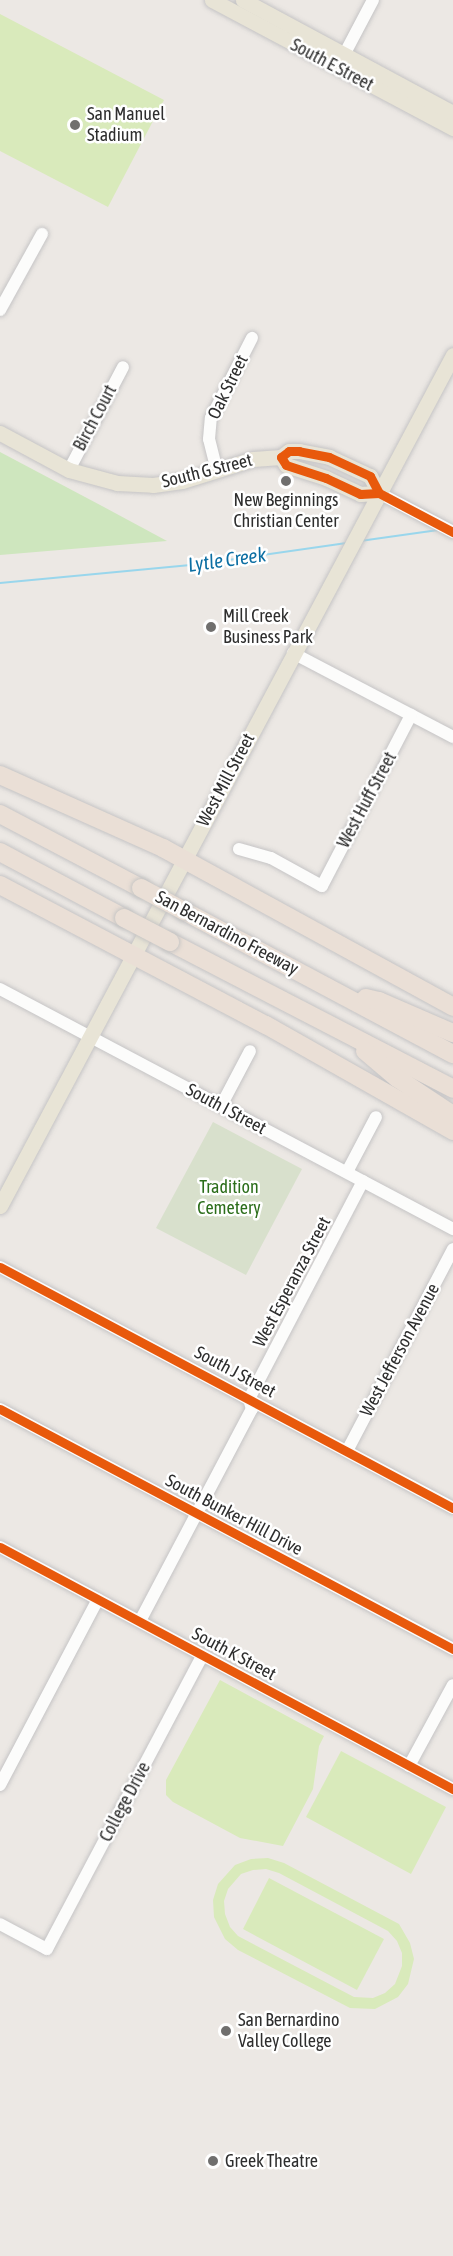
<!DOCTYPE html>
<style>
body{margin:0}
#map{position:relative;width:453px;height:2256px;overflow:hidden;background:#ece8e4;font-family:"Asap Condensed",sans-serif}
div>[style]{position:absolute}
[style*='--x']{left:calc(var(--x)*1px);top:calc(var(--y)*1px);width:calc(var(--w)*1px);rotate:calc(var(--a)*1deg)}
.green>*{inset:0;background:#cee6be}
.cemetery>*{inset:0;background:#d8e0cc}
.pitch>*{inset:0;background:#d9eabb}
.stream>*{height:2px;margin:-1px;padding:0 1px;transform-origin:1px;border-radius:1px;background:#99d6ec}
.roads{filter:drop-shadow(0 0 2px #c5c4c5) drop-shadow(0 0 2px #c5c4c5)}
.minor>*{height:12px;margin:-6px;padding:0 6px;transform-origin:6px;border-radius:6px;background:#fcfcfb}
.major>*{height:15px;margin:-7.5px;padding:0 7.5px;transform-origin:7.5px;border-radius:7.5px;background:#e8e4d6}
.highway>*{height:18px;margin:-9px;padding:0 9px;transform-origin:9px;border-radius:9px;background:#eadfd6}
.bridges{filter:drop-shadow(0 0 2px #c6c5c4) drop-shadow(0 0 2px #c6c5c4)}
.highway-bridge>*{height:18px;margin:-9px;padding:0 9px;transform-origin:9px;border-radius:9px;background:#eadfd6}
.cycleway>*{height:9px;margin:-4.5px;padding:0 4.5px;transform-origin:4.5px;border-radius:4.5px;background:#e8590c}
.dots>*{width:16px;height:16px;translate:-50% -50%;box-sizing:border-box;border:3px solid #fff;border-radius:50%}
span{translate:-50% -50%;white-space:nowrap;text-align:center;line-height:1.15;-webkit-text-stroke:5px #fff;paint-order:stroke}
.street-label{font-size:18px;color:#2e2e2e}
.poi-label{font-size:18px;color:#2e2e2e}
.left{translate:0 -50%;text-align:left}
.park-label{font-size:18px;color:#2c6e1b}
.water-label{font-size:20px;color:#0d6fa3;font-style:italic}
</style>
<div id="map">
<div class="green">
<i style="clip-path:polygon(0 452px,102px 506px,167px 541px,0 555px)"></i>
</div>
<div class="cemetery">
<i style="clip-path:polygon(213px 1122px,302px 1169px,246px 1275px,156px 1228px)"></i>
</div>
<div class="pitch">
<i style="clip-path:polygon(0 14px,164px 100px,108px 207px,0 151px)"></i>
<i style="clip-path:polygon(220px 1680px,324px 1736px,319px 1746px,313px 1789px,283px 1846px,240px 1838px,173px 1802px,166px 1795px,166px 1780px)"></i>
<i style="clip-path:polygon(341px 1751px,446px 1807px,411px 1874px,306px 1817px)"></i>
<i style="clip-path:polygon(evenodd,268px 1858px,284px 1863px,399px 1924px,410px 1943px,414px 1959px,408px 1984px,398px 1997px,375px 2009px,350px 2008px,238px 1950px,225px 1939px,214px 1917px,213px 1900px,218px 1884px,235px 1865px,251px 1859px,268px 1858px,266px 1869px,279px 1873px,388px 1931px,397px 1941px,402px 1953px,402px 1966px,395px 1984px,385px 1993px,373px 1998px,354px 1997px,238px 1936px,230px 1927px,225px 1914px,224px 1901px,228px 1889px,241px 1874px,253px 1870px,266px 1869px)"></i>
<i style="clip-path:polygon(269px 1878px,384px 1939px,357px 1990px,243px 1929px)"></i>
</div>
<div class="stream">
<i style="--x:360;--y:541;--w:79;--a:-8"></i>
<i style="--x:0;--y:583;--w:202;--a:-5.4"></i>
<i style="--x:201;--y:564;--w:147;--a:-8.2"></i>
</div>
<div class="roads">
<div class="minor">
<i style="--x:344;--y:55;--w:62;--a:-62.2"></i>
<i style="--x:0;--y:310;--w:87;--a:-61.1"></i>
<i style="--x:69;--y:470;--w:116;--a:-62.3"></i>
<i style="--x:217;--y:471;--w:33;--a:-104"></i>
<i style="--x:209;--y:439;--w:21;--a:-85"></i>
<i style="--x:211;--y:418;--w:90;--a:-62.9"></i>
<i style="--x:379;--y:493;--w:84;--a:27.8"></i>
<i style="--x:293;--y:653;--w:181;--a:27.7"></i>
<i style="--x:239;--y:849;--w:33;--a:16"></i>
<i style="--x:271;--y:858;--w:58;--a:28.8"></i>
<i style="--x:322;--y:886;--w:193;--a:-62.5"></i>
<i style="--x:0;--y:989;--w:513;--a:27.91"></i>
<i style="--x:221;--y:1106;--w:62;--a:-62.2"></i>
<i style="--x:347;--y:1172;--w:62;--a:-62.2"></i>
<i style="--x:0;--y:1267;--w:513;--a:28.01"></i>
<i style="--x:0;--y:1409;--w:513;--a:27.91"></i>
<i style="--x:347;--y:1451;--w:228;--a:-62.3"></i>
<i style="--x:0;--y:1547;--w:514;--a:28.11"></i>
<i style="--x:140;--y:1621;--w:240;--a:-62.2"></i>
<i style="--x:252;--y:1409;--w:10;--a:-107"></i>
<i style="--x:249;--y:1399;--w:246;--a:-62.4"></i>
<i style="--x:409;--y:1766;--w:92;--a:-61.5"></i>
<i style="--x:0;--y:1785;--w:210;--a:-62.2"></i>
<i style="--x:0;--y:1924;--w:53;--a:28"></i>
<i style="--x:47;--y:1949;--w:331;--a:-62.1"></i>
</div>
<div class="major">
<i style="--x:212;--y:0;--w:273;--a:28"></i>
<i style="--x:243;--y:0;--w:238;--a:28.3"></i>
<i style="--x:0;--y:433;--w:78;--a:28.2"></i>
<i style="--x:69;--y:470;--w:50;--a:15.2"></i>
<i style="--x:117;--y:483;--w:36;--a:3"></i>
<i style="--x:153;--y:485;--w:29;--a:-8"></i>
<i style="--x:182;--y:481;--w:74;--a:-17.2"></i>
<i style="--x:253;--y:459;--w:28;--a:-4"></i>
<i style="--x:281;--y:457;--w:10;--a:-37"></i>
<i style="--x:289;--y:451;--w:10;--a:0"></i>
<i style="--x:299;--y:451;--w:31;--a:11"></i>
<i style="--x:329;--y:457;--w:45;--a:24.9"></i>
<i style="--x:370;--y:476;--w:19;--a:62"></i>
<i style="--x:281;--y:457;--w:9;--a:58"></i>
<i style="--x:286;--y:465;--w:42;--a:18"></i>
<i style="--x:326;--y:478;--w:38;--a:25"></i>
<i style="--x:360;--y:494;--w:19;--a:-3"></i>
<i style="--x:0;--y:1206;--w:964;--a:-61.97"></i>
</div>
<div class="highway">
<i style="--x:0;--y:775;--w:179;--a:24.1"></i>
<i style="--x:163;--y:848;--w:331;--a:28.7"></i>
<i style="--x:0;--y:814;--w:159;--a:27.7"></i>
<i style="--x:0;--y:852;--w:140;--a:28"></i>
<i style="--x:0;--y:885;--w:301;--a:27.8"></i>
<i style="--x:266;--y:1025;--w:215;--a:29.5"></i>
<i style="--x:184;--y:911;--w:305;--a:28"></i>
<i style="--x:170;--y:942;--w:319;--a:27.4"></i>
<i style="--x:366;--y:998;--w:13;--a:13"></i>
<i style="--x:379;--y:1001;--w:81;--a:23.4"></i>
<i style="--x:365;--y:1051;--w:42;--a:40.2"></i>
<i style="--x:397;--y:1078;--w:67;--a:33.5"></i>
</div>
</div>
<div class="bridges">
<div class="highway-bridge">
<i style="--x:141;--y:888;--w:49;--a:28.1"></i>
<i style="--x:124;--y:918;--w:52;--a:27.6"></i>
</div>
</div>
<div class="cycleway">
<i style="--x:379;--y:493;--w:19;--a:-118"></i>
<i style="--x:370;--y:476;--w:45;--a:-155.1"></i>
<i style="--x:329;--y:457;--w:31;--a:-169"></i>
<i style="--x:299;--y:451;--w:10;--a:180"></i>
<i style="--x:289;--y:451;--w:10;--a:143"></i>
<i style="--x:281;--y:457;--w:9;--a:58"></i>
<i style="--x:286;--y:465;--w:42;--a:18"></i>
<i style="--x:326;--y:478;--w:38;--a:25"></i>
<i style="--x:360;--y:494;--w:19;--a:-3"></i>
<i style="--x:379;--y:493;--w:84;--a:27.8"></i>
<i style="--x:0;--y:1267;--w:513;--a:28.01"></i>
<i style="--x:0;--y:1409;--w:513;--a:27.91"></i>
<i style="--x:0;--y:1547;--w:514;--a:28.11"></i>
</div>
<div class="dots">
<i style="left:75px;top:125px;background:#706f6e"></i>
<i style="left:286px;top:481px;background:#706f6e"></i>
<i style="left:211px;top:627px;background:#706f6e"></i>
<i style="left:226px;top:2031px;background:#706f6e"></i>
<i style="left:213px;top:2161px;background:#706f6e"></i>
</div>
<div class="street-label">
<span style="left:332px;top:65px;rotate:28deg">South E Street</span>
<span style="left:228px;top:387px;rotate:-64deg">Oak Street</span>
<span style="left:95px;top:418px;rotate:-62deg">Birch Court</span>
<span style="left:207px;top:471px;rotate:-14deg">South G Street</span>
<span style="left:226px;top:780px;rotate:-62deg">West Mill Street</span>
<span style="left:367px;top:800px;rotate:-62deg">West Huff Street</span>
<span style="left:227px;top:933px;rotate:28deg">San Bernardino Freeway</span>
<span style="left:226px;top:1109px;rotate:28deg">South I Street</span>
<span style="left:292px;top:1282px;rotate:-62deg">West Esperanza Street</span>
<span style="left:400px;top:1350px;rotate:-62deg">West Jefferson Avenue</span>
<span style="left:235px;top:1372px;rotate:28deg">South J Street</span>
<span style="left:234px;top:1515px;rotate:28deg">South Bunker Hill Drive</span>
<span style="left:234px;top:1654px;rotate:28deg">South K Street</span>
<span style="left:125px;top:1802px;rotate:-62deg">College Drive</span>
</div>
<div class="poi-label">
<span class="left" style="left:87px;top:125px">San Manuel<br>Stadium</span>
<span style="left:286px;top:511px">New Beginnings<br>Christian Center</span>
<span class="left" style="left:223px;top:627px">Mill Creek<br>Business Park</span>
<span class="left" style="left:238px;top:2031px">San Bernardino<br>Valley College</span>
<span class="left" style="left:225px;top:2161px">Greek Theatre</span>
</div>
<div class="park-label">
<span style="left:229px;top:1198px">Tradition<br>Cemetery</span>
</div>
<div class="water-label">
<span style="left:227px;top:559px;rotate:-8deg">Lytle Creek</span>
</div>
</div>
